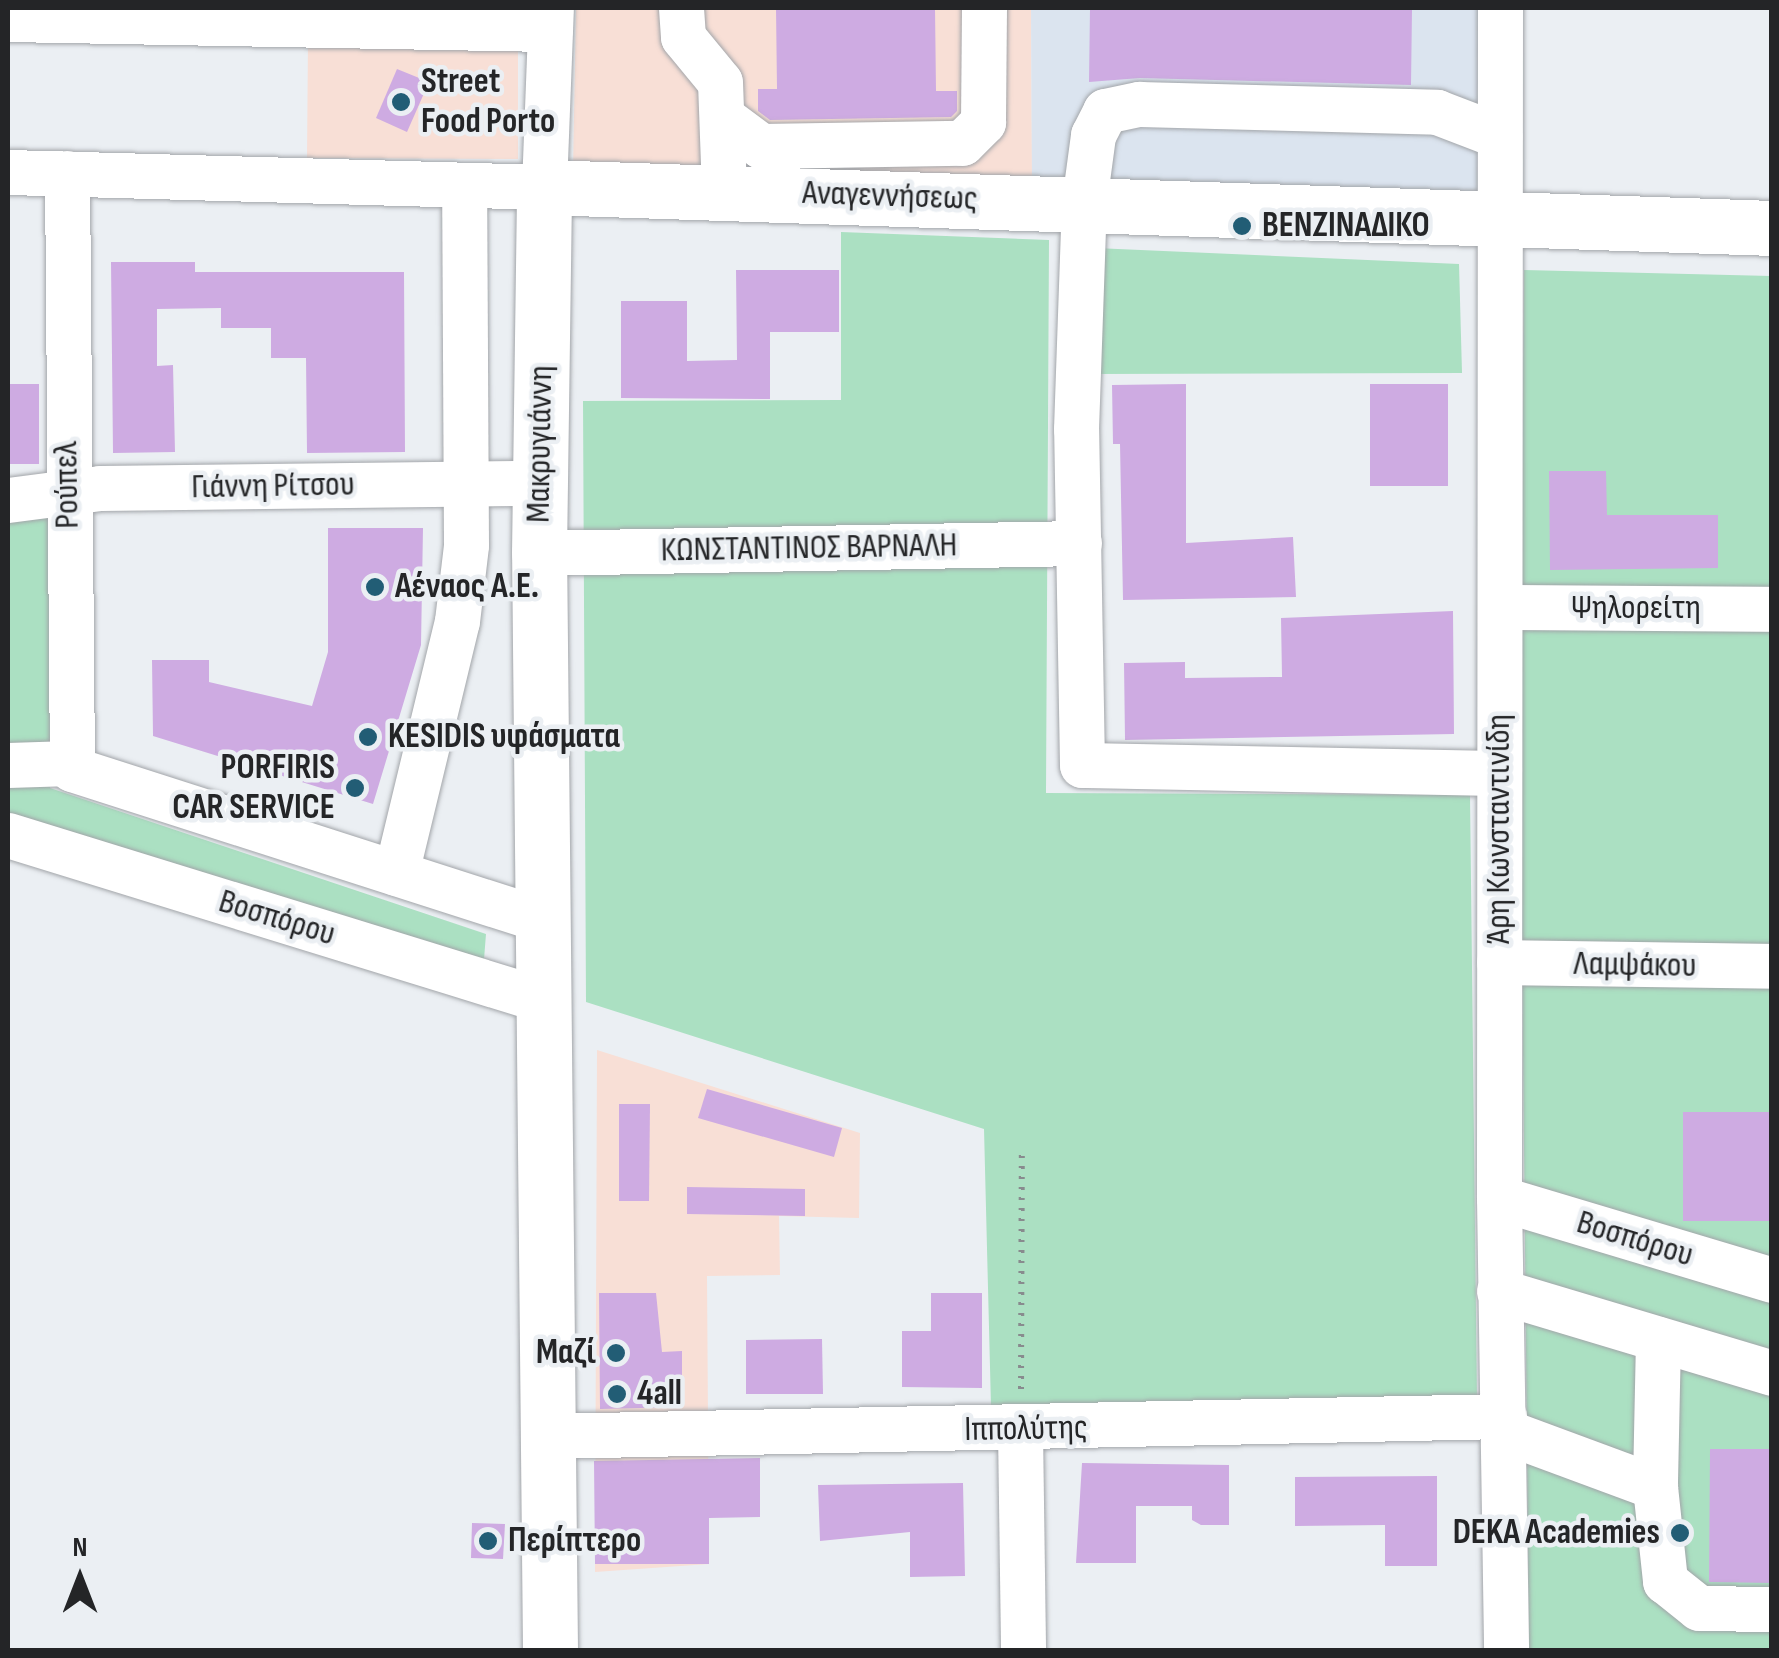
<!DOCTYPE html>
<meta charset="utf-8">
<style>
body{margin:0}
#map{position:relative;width:1779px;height:1658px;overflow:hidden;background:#ebeff3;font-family:"Sofia Sans Condensed",sans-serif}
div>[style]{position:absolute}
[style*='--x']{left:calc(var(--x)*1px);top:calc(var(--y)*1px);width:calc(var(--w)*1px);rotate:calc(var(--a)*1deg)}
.commercial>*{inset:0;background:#f8dfd6}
.built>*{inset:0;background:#dbe4ef}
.green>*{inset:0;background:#abe0c2}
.building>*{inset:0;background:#ceabe2}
.path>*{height:6px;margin-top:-3px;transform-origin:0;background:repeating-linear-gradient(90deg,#888b8e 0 2.5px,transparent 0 10.5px)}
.roads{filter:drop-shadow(0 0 2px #a2a5a9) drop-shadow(0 0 2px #a2a5a9)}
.minor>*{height:45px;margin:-22.5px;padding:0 22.5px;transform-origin:22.5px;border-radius:22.5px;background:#fff}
.major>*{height:55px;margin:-27.5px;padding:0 27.5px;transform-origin:27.5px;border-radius:27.5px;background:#fff}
.dots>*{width:28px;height:28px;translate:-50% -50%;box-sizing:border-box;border:5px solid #ebeff3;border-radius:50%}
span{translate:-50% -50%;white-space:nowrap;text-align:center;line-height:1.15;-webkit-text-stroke:9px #ebeff3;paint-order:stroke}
.poi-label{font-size:35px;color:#242527;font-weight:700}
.left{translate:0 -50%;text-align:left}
.right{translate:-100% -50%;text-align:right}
.street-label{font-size:35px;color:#242527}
.frame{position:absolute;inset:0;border:10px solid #242527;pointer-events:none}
.north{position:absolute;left:30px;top:1528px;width:100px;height:100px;-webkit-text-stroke:8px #ebeff3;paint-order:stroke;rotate:0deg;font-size:28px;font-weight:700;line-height:40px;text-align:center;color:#242527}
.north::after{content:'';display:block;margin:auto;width:35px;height:45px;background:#242527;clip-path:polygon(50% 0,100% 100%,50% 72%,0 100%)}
</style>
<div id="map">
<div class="commercial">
<i style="clip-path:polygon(576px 8px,1031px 8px,1032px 181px,573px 170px)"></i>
<i style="clip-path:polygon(308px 39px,518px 40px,518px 159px,307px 158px)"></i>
<i style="clip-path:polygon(597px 1050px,860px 1133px,859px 1218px,779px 1216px,780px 1275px,707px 1276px,709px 1564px,595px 1572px)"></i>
</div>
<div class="built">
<i style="clip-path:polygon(1031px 8px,1482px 8px,1479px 197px,1032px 181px)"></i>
</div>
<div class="green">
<i style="clip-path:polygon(841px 232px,1049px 240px,1046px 793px,1470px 795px,1477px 1400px,991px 1407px,984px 1129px,586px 1002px,583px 401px,841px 400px)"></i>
<i style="clip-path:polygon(1095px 248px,1459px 264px,1462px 373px,1093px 374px)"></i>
<i style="clip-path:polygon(1524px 270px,1771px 276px,1771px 1650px,1529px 1650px,1520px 745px)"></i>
<i style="clip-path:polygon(8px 516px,50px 516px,50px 788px,486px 934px,483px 972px,8px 820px)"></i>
</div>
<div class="building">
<i style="clip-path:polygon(776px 8px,935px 8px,936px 91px,957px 91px,957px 111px,951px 117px,770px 120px,758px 111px,758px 89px,777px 89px)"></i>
<i style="clip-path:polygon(1090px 8px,1412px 10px,1411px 85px,1140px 78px,1089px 82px)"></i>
<i style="clip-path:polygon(397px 69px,429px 82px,407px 132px,376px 118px)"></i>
<i style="clip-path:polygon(111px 262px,195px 262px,195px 272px,404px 272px,405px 452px,307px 453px,306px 358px,271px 358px,271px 328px,221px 328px,221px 308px,157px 309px,157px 366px,173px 365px,175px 452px,113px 453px)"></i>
<i style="clip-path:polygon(736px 270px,839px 270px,839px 332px,770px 332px,770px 399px,621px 398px,621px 301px,687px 301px,687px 361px,737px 360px)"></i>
<i style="clip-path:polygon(8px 384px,39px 384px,39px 464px,8px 464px)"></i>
<i style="clip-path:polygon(1186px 384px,1186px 543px,1293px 537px,1296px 597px,1123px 600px,1120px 444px,1113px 444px,1112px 385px)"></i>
<i style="clip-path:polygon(1370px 384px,1448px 384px,1448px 486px,1370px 486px)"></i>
<i style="clip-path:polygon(1549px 471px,1606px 471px,1607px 515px,1718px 515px,1718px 568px,1550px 570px)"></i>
<i style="clip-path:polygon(328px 528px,423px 528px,421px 645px,373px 804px,153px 736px,152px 660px,209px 660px,209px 682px,312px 706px,328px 652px)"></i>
<i style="clip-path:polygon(1453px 611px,1454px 734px,1125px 740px,1124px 663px,1185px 662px,1185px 678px,1282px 677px,1281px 618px)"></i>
<i style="clip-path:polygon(707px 1089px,842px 1128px,834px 1157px,698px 1118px)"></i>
<i style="clip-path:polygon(619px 1104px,650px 1104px,649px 1201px,619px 1201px)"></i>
<i style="clip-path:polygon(1683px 1112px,1772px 1112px,1772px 1221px,1683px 1221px)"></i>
<i style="clip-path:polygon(687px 1187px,805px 1189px,805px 1216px,687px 1214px)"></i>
<i style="clip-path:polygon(599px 1293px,656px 1293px,662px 1352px,682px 1351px,682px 1407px,600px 1409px)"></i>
<i style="clip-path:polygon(931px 1293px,982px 1293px,982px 1388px,902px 1387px,902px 1331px,931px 1331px)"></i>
<i style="clip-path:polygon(822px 1339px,823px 1394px,746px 1394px,746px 1340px)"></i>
<i style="clip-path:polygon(1710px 1449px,1772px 1449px,1772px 1583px,1709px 1582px)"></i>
<i style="clip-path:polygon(760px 1458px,760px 1517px,709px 1518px,709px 1564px,595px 1564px,594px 1461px)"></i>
<i style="clip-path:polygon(1082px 1463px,1229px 1465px,1229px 1525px,1201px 1525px,1192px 1520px,1192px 1506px,1136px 1506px,1136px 1563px,1076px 1563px)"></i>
<i style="clip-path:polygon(1437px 1476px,1437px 1566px,1385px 1566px,1385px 1525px,1295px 1526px,1295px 1477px)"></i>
<i style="clip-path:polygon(963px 1483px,965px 1576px,910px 1577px,910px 1532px,820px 1541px,818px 1485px)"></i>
<i style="clip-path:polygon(472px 1523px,505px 1524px,503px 1559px,471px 1558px)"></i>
</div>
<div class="path">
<i style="--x:1021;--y:1389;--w:239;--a:-89.8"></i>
</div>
<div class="roads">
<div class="minor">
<i style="--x:681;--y:8;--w:29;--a:86"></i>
<i style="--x:683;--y:37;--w:58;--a:50.6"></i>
<i style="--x:720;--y:82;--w:110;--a:87.9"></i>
<i style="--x:1500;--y:8;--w:1190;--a:90.05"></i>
<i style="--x:1499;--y:1198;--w:452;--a:89.1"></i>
<i style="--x:8;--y:19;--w:542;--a:1.06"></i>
<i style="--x:722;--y:117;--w:49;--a:36.6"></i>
<i style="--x:761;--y:146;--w:201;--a:-0.9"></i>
<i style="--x:962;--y:143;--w:30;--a:-45"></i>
<i style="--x:983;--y:122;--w:114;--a:-89.5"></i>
<i style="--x:8;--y:172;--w:536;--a:1.6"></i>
<i style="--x:544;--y:187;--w:179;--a:-87.8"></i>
<i style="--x:67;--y:173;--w:596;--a:89.52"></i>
<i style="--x:72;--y:769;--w:497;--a:17.8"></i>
<i style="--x:8;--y:500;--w:93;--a:-7.4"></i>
<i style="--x:100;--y:488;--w:439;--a:-0.7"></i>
<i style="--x:539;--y:553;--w:540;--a:-1.06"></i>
<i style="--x:1500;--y:607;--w:272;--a:0.4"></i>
<i style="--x:8;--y:765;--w:62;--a:-1.8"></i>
<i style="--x:1499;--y:773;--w:417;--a:-178.9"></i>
<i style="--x:1082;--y:765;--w:336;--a:-91"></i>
<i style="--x:1076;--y:429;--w:227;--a:-88"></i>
<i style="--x:1084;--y:202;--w:68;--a:-82.3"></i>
<i style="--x:1093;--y:135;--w:27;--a:-63"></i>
<i style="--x:1105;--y:111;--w:35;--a:-12"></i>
<i style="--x:1139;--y:104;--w:298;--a:1.5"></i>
<i style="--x:1437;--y:112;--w:67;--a:20.9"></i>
<i style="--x:8;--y:835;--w:563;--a:17.15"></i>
<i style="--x:396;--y:873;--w:259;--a:-76.4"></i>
<i style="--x:457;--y:621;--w:77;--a:-83.2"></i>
<i style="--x:466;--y:545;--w:360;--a:-90.3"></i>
<i style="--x:1499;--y:962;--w:273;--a:0.8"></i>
<i style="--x:1499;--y:1198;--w:285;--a:16.7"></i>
<i style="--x:1499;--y:1291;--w:285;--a:16.7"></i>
<i style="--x:1658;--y:1339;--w:148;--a:91.2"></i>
<i style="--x:1655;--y:1487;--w:95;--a:83.9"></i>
<i style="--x:1665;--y:1581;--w:43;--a:38.5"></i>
<i style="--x:1699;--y:1608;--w:73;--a:0.8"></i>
<i style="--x:1020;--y:1430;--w:220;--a:89.2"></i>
<i style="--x:1504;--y:1431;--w:161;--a:20.3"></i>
<i style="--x:549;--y:1436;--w:955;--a:-1.2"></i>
</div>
<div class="major">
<i style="--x:550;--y:1650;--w:1097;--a:-90.57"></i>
<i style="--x:539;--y:553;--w:366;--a:-89.2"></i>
<i style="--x:544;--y:187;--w:1229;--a:1.91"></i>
</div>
</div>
<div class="dots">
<i style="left:401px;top:102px;background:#225d75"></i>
<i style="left:1242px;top:226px;background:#225d75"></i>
<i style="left:375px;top:587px;background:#225d75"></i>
<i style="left:368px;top:737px;background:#225d75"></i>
<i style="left:355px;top:788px;background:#225d75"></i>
<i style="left:616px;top:1353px;background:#225d75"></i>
<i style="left:617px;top:1394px;background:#225d75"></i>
<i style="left:1680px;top:1533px;background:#225d75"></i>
<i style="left:488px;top:1541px;background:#225d75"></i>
</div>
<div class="poi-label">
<span class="left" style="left:421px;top:102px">Street<br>Food Porto</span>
<span class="left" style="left:1262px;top:226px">ΒΕΝΖΙΝΑΔΙΚΟ</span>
<span class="left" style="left:395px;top:587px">Αέναος Α.Ε.</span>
<span class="left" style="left:388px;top:737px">KESIDIS υφάσματα</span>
<span class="right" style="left:335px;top:788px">PORFIRIS<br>CAR SERVICE</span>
<span class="right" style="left:596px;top:1353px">Μαζί</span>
<span class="left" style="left:637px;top:1394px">4all</span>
<span class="right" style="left:1660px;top:1533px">DEKA Academies</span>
<span class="left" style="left:508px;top:1541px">Περίπτερο</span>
</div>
<div class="street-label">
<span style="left:890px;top:196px;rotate:2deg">Αναγεννήσεως</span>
<span style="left:540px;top:444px;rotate:-89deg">Μακρυγιάννη</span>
<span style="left:67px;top:485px;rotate:-91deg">Ρούπελ</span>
<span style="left:273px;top:486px;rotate:-1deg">Γιάννη Ρίτσου</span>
<span style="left:809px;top:548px;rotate:-1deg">ΚΩΝΣΤΑΝΤΙΝΟΣ ΒΑΡΝΑΛΗ</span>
<span style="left:1636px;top:608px">Ψηλορείτη</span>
<span style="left:1499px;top:829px;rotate:-90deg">Άρη Κωνσταντινίδη</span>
<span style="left:277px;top:918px;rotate:17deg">Βοσπόρου</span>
<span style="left:1635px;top:965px;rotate:1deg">Λαμψάκου</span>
<span style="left:1635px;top:1239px;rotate:17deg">Βοσπόρου</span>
<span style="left:1026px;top:1429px;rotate:-1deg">Ιππολύτης</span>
</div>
<div class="frame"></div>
<div class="north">N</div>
</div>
